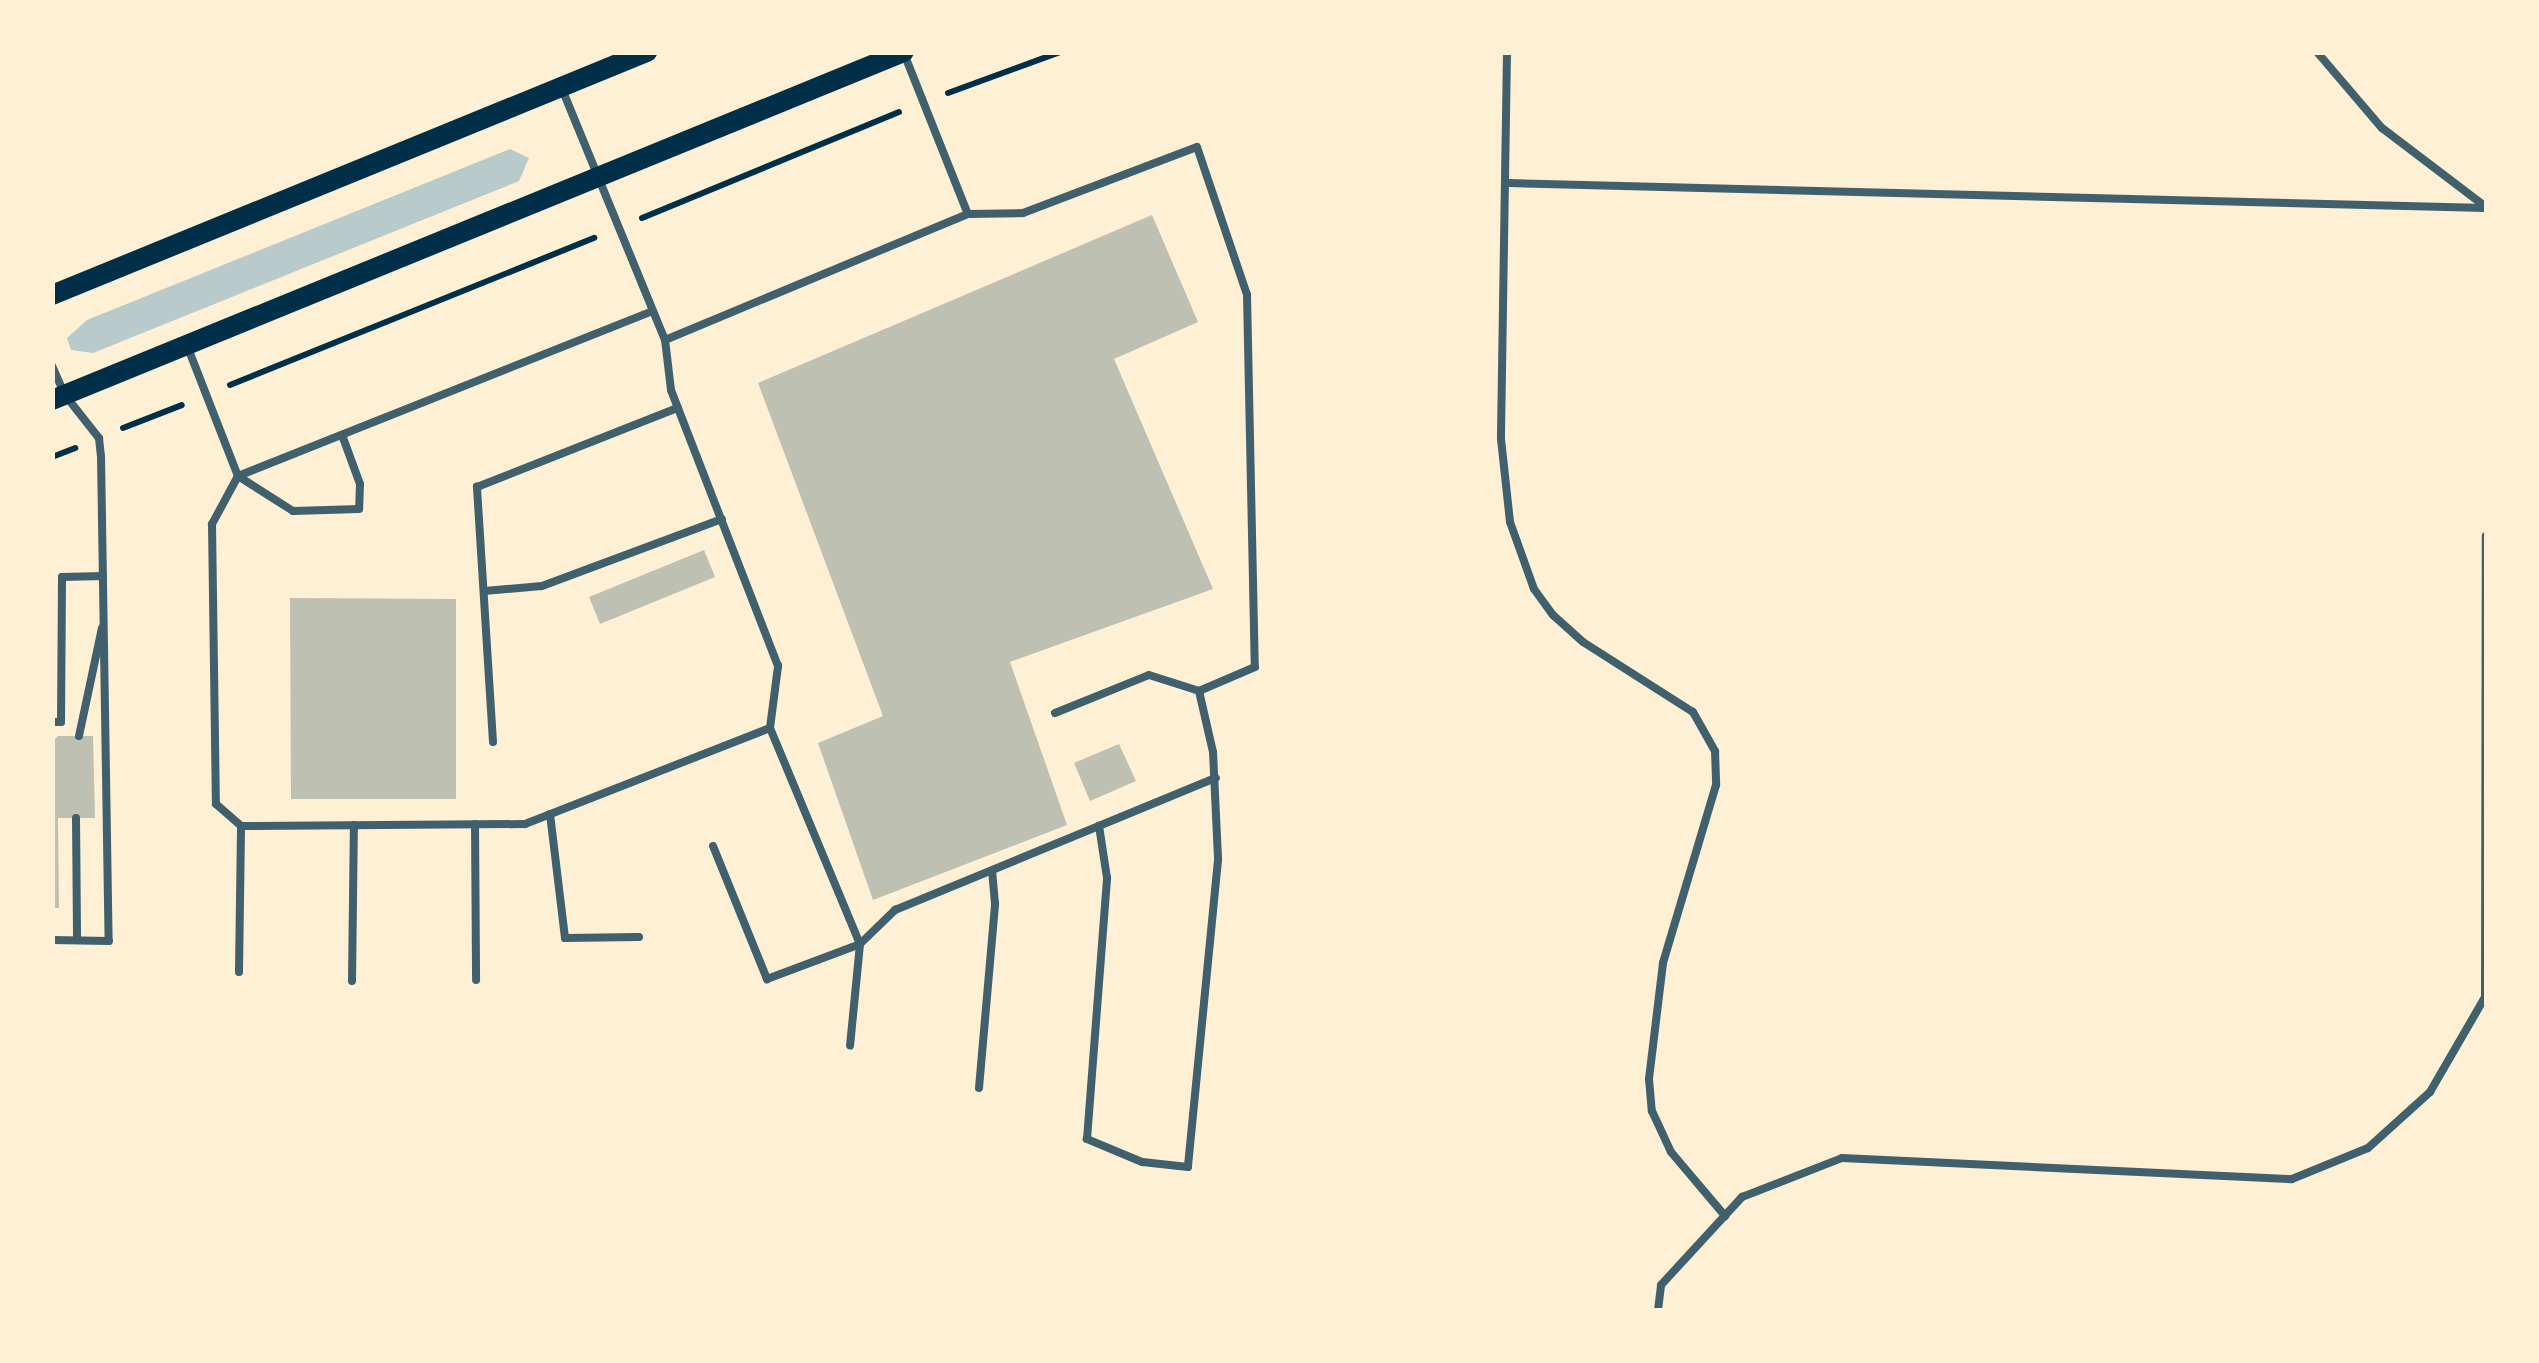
<!DOCTYPE html>
<style>
body{margin:0}
#map{position:relative;width:2539px;height:1363px;overflow:hidden;background:#fdf0d5;font-family:Ubuntu,sans-serif}
div>[style]{position:absolute}
[style*='--x']{left:calc(var(--x)*1px);top:calc(var(--y)*1px);width:calc(var(--w)*1px);rotate:calc(var(--a)*1deg)}
.green>*{inset:0;background:#b9caca}
.building>*{inset:0;background:#bec0b2}
.path>*{height:6px;margin:-3px;padding:0 3px;transform-origin:3px;border-radius:3px;background:#003049}
.service>*{height:8px;margin:-4px;padding:0 4px;transform-origin:4px;border-radius:4px;background:#3f606c}
.secondary>*{height:20px;margin:-10px;padding:0 10px;transform-origin:10px;border-radius:10px;background:#003049}
span{translate:-50% -50%;white-space:nowrap;text-align:center;line-height:1.15;-webkit-text-stroke:9px #fdf0d5;paint-order:stroke}
.frame{position:absolute;inset:0;border:55px solid #fdf0d5;pointer-events:none}
</style>
<div id="map">
<div class="green">
<i style="clip-path:polygon(510px 149px,529px 158px,519px 181px,93px 353px,71px 350px,67px 338px,87px 320px)"></i>
</div>
<div class="building">
<i style="clip-path:polygon(1152px 215px,1198px 322px,1114px 359px,1213px 589px,1010px 662px,1067px 825px,873px 900px,818px 743px,883px 716px,758px 383px)"></i>
<i style="clip-path:polygon(704px 550px,715px 577px,600px 624px,589px 597px)"></i>
<i style="clip-path:polygon(290px 598px,456px 599px,456px 799px,291px 799px)"></i>
<i style="clip-path:polygon(58px 736px,93px 736px,95px 818px,58px 818px,59px 908px,52px 908px,52px 742px)"></i>
<i style="clip-path:polygon(1119px 744px,1136px 781px,1090px 801px,1074px 763px)"></i>
</div>
<div class="path">
<i style="--x:948;--y:93;--w:119;--a:-20.1"></i>
<i style="--x:642;--y:218;--w:278;--a:-22.4"></i>
<i style="--x:230;--y:385;--w:393;--a:-22"></i>
<i style="--x:123;--y:428;--w:63;--a:-21.3"></i>
<i style="--x:52;--y:457;--w:25;--a:-21"></i>
</div>
<div class="service">
<i style="--x:1507;--y:52;--w:387;--a:90.9"></i>
<i style="--x:1501;--y:439;--w:83;--a:83.8"></i>
<i style="--x:1510;--y:522;--w:71;--a:70.3"></i>
<i style="--x:1534;--y:589;--w:32;--a:54"></i>
<i style="--x:1553;--y:615;--w:40;--a:42"></i>
<i style="--x:1583;--y:642;--w:130;--a:32.5"></i>
<i style="--x:1693;--y:712;--w:45;--a:60.6"></i>
<i style="--x:1715;--y:751;--w:34;--a:88"></i>
<i style="--x:1716;--y:785;--w:186;--a:106.6"></i>
<i style="--x:1663;--y:963;--w:117;--a:96.9"></i>
<i style="--x:1649;--y:1079;--w:32;--a:85"></i>
<i style="--x:1652;--y:1111;--w:45;--a:65.1"></i>
<i style="--x:1671;--y:1152;--w:84;--a:49.8"></i>
<i style="--x:2317;--y:52;--w:100;--a:49.5"></i>
<i style="--x:2382;--y:128;--w:131;--a:37.2"></i>
<i style="--x:905;--y:56;--w:170;--a:68.3"></i>
<i style="--x:1509;--y:183;--w:977;--a:1.47"></i>
<i style="--x:665;--y:340;--w:328;--a:-22.6"></i>
<i style="--x:968;--y:214;--w:55;--a:-1"></i>
<i style="--x:1023;--y:213;--w:186;--a:-20.8"></i>
<i style="--x:1197;--y:147;--w:156;--a:71.3"></i>
<i style="--x:1247;--y:295;--w:372;--a:88.8"></i>
<i style="--x:1255;--y:667;--w:61;--a:156.8"></i>
<i style="--x:1199;--y:691;--w:63;--a:77.1"></i>
<i style="--x:1213;--y:752;--w:108;--a:87.3"></i>
<i style="--x:1218;--y:860;--w:308;--a:95.6"></i>
<i style="--x:1188;--y:1167;--w:46;--a:-173.8"></i>
<i style="--x:1142;--y:1162;--w:60;--a:-157.3"></i>
<i style="--x:1087;--y:1139;--w:262;--a:-85.6"></i>
<i style="--x:1107;--y:878;--w:53;--a:-98.7"></i>
<i style="--x:188;--y:348;--w:137;--a:68.7"></i>
<i style="--x:238;--y:476;--w:446;--a:-21.7"></i>
<i style="--x:52;--y:366;--w:32;--a:66"></i>
<i style="--x:65;--y:395;--w:55;--a:51.7"></i>
<i style="--x:99;--y:438;--w:18;--a:84"></i>
<i style="--x:101;--y:456;--w:485;--a:89.1"></i>
<i style="--x:109;--y:941;--w:57;--a:-179"></i>
<i style="--x:342;--y:435;--w:52;--a:69.8"></i>
<i style="--x:360;--y:484;--w:25;--a:92"></i>
<i style="--x:359;--y:509;--w:66;--a:178.3"></i>
<i style="--x:293;--y:511;--w:65;--a:-147.5"></i>
<i style="--x:238;--y:476;--w:55;--a:118.4"></i>
<i style="--x:212;--y:524;--w:280;--a:89.2"></i>
<i style="--x:216;--y:804;--w:33;--a:41"></i>
<i style="--x:241;--y:826;--w:284;--a:-0.4"></i>
<i style="--x:525;--y:824;--w:263;--a:-21.4"></i>
<i style="--x:770;--y:728;--w:63;--a:-82.6"></i>
<i style="--x:778;--y:666;--w:296;--a:-111.2"></i>
<i style="--x:671;--y:390;--w:50;--a:-96.8"></i>
<i style="--x:665;--y:340;--w:269;--a:-112.3"></i>
<i style="--x:484;--y:591;--w:58;--a:-4.9"></i>
<i style="--x:542;--y:586;--w:192;--a:-20.4"></i>
<i style="--x:1055;--y:713;--w:101;--a:-22"></i>
<i style="--x:1149;--y:675;--w:52;--a:17.7"></i>
<i style="--x:52;--y:722;--w:9;--a:0"></i>
<i style="--x:61;--y:722;--w:145;--a:-89.6"></i>
<i style="--x:62;--y:577;--w:41;--a:-1.4"></i>
<i style="--x:770;--y:728;--w:234;--a:67.4"></i>
<i style="--x:860;--y:944;--w:102;--a:95.6"></i>
<i style="--x:79;--y:736;--w:110;--a:-78"></i>
<i style="--x:493;--y:742;--w:256;--a:-93.6"></i>
<i style="--x:477;--y:487;--w:216;--a:-21.5"></i>
<i style="--x:550;--y:814;--w:125;--a:83.1"></i>
<i style="--x:565;--y:938;--w:74;--a:-0.8"></i>
<i style="--x:76;--y:818;--w:122;--a:89.5"></i>
<i style="--x:475;--y:824;--w:156;--a:89.6"></i>
<i style="--x:713;--y:846;--w:144;--a:67.9"></i>
<i style="--x:767;--y:979;--w:99;--a:-20.6"></i>
<i style="--x:860;--y:944;--w:49;--a:-44.2"></i>
<i style="--x:895;--y:910;--w:347;--a:-22.4"></i>
<i style="--x:239;--y:972;--w:146;--a:-89.2"></i>
<i style="--x:352;--y:981;--w:156;--a:-89.3"></i>
<i style="--x:979;--y:1088;--w:185;--a:-85"></i>
<i style="--x:995;--y:904;--w:33;--a:-95"></i>
<i style="--x:1658;--y:1310;--w:25;--a:-83"></i>
<i style="--x:1661;--y:1285;--w:120;--a:-47.4"></i>
<i style="--x:1742;--y:1197;--w:107;--a:-21.3"></i>
<i style="--x:1842;--y:1158;--w:450;--a:2.7"></i>
<i style="--x:2292;--y:1179;--w:82;--a:-22.2"></i>
<i style="--x:2368;--y:1148;--w:84;--a:-42.1"></i>
<i style="--x:2430;--y:1092;--w:110;--a:-59.9"></i>
<i style="--x:2485;--y:997;--w:461;--a:-89.9"></i>
</div>
<div class="secondary">
<i style="--x:52;--y:295;--w:643;--a:-22.22"></i>
<i style="--x:52;--y:400;--w:920;--a:-22.22"></i>
</div>
<div class="frame"></div>
</div>
